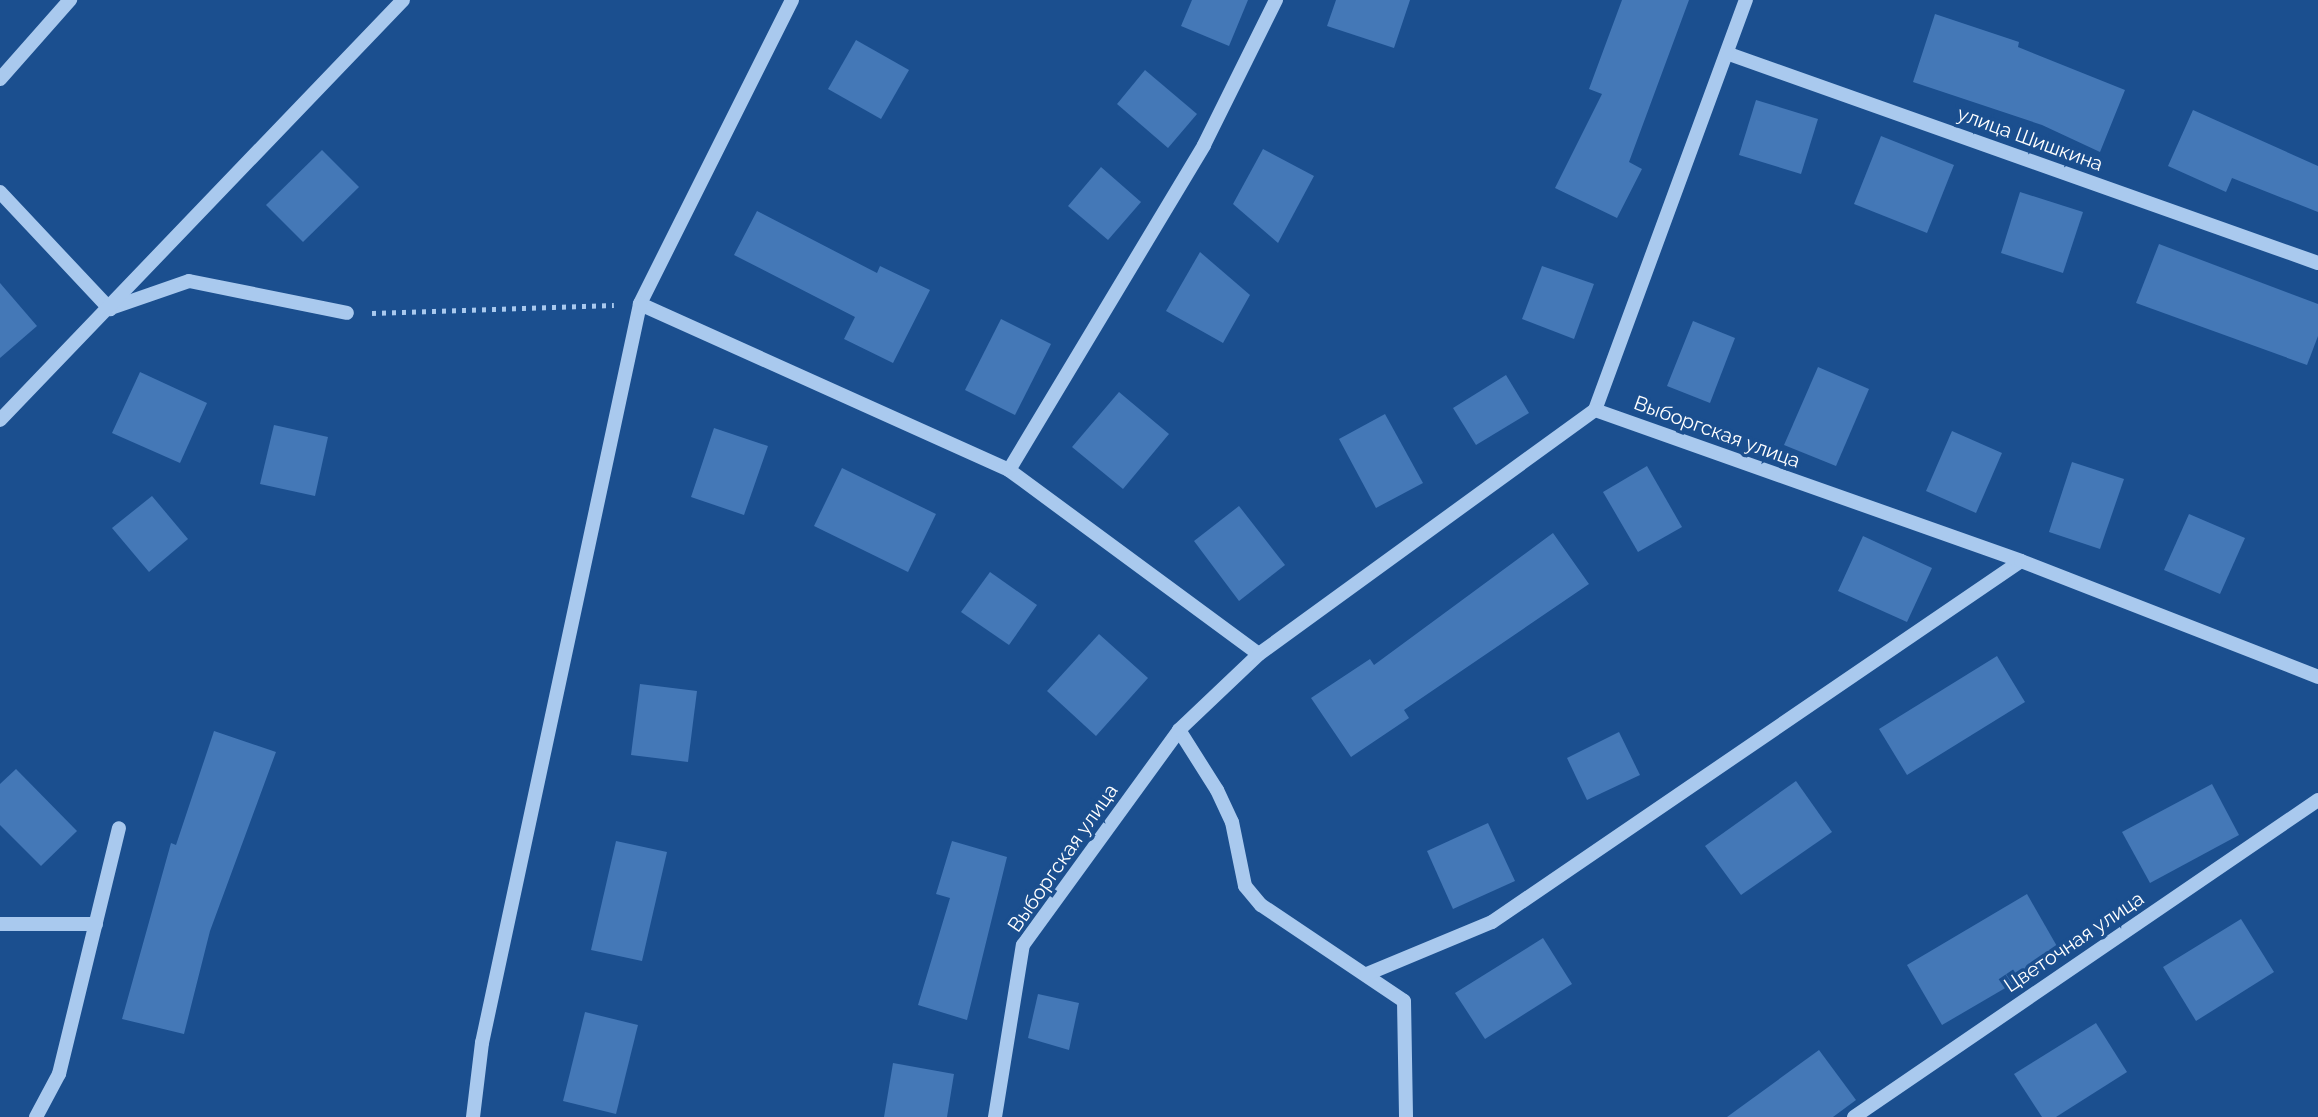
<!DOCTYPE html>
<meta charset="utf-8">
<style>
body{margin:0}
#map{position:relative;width:2318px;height:1117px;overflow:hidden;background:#1b4f8f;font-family:Raleway,sans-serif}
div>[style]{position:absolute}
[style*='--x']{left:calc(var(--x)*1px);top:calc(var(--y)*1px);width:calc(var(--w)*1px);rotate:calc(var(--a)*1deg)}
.building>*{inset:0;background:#4478b7}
.path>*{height:5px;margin-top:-2.5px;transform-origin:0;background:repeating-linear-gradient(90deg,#a9c9ee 0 4px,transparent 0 10px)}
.minor>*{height:14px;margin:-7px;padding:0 7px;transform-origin:7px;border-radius:7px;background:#a9c9ee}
span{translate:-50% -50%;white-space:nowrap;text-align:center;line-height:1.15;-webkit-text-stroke:7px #1b4f8f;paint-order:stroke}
.street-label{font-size:20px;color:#fff}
</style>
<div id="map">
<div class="building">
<i style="clip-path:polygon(1192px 0,1248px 0,1229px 46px,1181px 26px)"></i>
<i style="clip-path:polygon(1336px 0,1410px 0,1394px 48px,1327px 26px)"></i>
<i style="clip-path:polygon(1622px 0,1689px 0,1629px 162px,1642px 169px,1617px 218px,1555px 188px,1602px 94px,1589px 89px)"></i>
<i style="clip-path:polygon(1935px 14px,2019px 42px,2018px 47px,2125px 90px,2100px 152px,2042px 125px,1913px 82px)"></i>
<i style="clip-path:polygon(856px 40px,909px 70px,881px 119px,828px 89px)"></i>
<i style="clip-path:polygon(1145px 70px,1197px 114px,1168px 148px,1117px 104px)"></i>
<i style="clip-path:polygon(1756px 100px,1818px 119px,1801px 174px,1739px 155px)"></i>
<i style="clip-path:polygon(2193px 110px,2318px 166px,2318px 212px,2232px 178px,2226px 192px,2168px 166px)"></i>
<i style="clip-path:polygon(1881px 136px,1954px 165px,1927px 233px,1854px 204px)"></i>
<i style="clip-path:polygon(1263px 149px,1314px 176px,1278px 243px,1233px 204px)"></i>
<i style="clip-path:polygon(322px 150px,359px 187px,303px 242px,266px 205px)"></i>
<i style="clip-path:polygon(1101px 167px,1141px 202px,1108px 240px,1068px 206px)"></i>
<i style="clip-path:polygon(2020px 192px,2083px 212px,2063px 273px,2001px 253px)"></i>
<i style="clip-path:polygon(757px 211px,877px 273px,880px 266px,930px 290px,893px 363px,844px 339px,855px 317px,734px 255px)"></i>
<i style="clip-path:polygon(2159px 244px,2318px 304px,2318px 336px,2307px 365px,2136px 303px)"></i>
<i style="clip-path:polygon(1200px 252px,1250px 295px,1223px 343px,1166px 311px)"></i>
<i style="clip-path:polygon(1542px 266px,1594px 284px,1574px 339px,1522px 319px)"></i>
<i style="clip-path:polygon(0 283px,37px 326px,0 358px)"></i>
<i style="clip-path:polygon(1001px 319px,1051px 344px,1015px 415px,965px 390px)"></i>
<i style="clip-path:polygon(1693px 321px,1735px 338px,1710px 403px,1667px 386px)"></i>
<i style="clip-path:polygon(1818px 367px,1869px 389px,1836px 466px,1784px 445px)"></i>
<i style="clip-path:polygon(140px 372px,207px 403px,180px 463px,112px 433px)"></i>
<i style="clip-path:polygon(1506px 375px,1529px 413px,1476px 445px,1453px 408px)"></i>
<i style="clip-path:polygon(1119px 392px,1169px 434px,1123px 489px,1072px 447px)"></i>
<i style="clip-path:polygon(1385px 414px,1423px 483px,1376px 508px,1339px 439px)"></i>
<i style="clip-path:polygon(274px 425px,328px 437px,315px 496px,260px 484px)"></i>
<i style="clip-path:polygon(714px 428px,768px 446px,744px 515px,691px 497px)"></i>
<i style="clip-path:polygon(1952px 431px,2002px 453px,1976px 513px,1926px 491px)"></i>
<i style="clip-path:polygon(2072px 462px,2124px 479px,2100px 549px,2049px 532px)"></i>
<i style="clip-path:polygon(1647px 466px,1682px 527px,1638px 552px,1603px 492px)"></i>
<i style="clip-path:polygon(842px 468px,936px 514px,908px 572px,814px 526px)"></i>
<i style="clip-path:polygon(152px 496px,188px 539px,149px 572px,112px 528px)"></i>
<i style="clip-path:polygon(1239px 506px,1285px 565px,1239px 601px,1194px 541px)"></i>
<i style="clip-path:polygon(2189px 514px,2245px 538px,2220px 594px,2164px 570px)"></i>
<i style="clip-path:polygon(1553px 533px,1589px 584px,1404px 710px,1409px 718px,1351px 757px,1311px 698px,1370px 659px,1374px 665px)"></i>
<i style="clip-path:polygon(1863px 536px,1932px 568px,1907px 622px,1838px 591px)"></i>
<i style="clip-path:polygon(990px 572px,1037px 605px,1009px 645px,961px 612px)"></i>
<i style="clip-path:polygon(1099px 634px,1148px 678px,1096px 736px,1047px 691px)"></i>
<i style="clip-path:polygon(1997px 656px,2025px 702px,1907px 775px,1879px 729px)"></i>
<i style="clip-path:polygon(640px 684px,697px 691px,688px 762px,631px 755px)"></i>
<i style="clip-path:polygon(214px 731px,276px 752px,210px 931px,184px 1034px,122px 1019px,171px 843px,176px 845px)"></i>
<i style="clip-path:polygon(1619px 732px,1640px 775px,1587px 800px,1567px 758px)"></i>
<i style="clip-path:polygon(16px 769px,77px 831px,41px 866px,0 825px,0 784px)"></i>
<i style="clip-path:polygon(1796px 781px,1832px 832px,1741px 895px,1705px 846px)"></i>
<i style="clip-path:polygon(2212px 784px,2239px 835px,2150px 883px,2122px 832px)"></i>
<i style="clip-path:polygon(1488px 823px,1515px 881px,1453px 909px,1427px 851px)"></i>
<i style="clip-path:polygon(616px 841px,667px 852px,642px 961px,591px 950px)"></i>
<i style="clip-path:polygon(952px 841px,1007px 857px,967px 1020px,918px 1005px,950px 898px,936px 894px)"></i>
<i style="clip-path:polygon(2027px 894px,2062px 955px,1942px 1025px,1907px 965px)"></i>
<i style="clip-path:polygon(2241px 919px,2274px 972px,2196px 1021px,2163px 967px)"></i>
<i style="clip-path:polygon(1543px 938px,1572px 984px,1485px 1039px,1455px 993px)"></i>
<i style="clip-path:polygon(1038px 994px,1079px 1003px,1069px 1050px,1028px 1038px)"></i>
<i style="clip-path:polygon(585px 1012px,638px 1025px,616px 1114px,563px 1101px)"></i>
<i style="clip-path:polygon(2096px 1023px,2127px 1072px,2056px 1117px,2042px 1117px,2014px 1074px)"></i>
<i style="clip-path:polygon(1819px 1050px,1856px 1100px,1833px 1117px,1727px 1117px)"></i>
<i style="clip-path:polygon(893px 1063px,954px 1074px,947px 1117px,884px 1117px)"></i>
</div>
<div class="path">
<i style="--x:372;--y:313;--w:242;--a:-1.9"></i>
</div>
<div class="minor">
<i style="--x:792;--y:0;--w:340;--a:116.6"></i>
<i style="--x:640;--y:304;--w:405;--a:24.2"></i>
<i style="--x:1009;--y:470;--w:310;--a:36.4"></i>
<i style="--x:1729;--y:54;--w:625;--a:19.54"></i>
<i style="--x:0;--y:79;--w:106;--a:-48.5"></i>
<i style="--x:0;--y:192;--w:161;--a:46.8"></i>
<i style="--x:114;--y:307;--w:79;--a:-19.1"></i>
<i style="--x:189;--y:281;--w:161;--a:11.4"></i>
<i style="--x:1595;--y:410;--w:437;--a:-69.8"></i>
<i style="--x:0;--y:420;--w:582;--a:-46.18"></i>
<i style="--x:1009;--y:470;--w:379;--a:-59"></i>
<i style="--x:1204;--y:145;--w:162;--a:-63.6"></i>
<i style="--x:1179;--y:730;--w:71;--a:57.7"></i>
<i style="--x:1217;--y:790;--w:35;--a:65"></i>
<i style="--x:1232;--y:822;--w:65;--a:78.5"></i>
<i style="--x:1245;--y:886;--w:25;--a:50"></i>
<i style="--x:1261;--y:905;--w:172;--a:33.9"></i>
<i style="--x:1404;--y:1001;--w:116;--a:89"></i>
<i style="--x:0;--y:924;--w:96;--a:0"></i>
<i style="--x:1367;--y:974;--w:135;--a:-22.6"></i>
<i style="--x:1492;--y:922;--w:640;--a:-34.31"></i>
<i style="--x:36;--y:1117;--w:49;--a:-61.9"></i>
<i style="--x:59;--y:1074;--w:253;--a:-76.3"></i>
<i style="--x:473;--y:1117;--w:75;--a:-83.1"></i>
<i style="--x:482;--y:1043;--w:756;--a:-77.93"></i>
<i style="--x:995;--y:1117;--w:174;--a:-80.8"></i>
<i style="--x:1023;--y:945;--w:266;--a:-54"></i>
<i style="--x:1179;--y:730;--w:110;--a:-43.5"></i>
<i style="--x:1259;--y:654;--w:415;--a:-36"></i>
<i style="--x:1595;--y:410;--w:452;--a:19.5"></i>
<i style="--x:2021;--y:561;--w:319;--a:21.3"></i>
<i style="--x:1854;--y:1117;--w:562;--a:-34.34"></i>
</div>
<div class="street-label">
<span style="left:2030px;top:139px;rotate:20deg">улица Шишкина</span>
<span style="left:1717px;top:432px;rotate:20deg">Выборгская улица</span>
<span style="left:1063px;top:858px;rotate:-55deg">Выборгская улица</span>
<span style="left:2074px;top:942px;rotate:-34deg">Цветочная улица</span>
</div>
</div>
